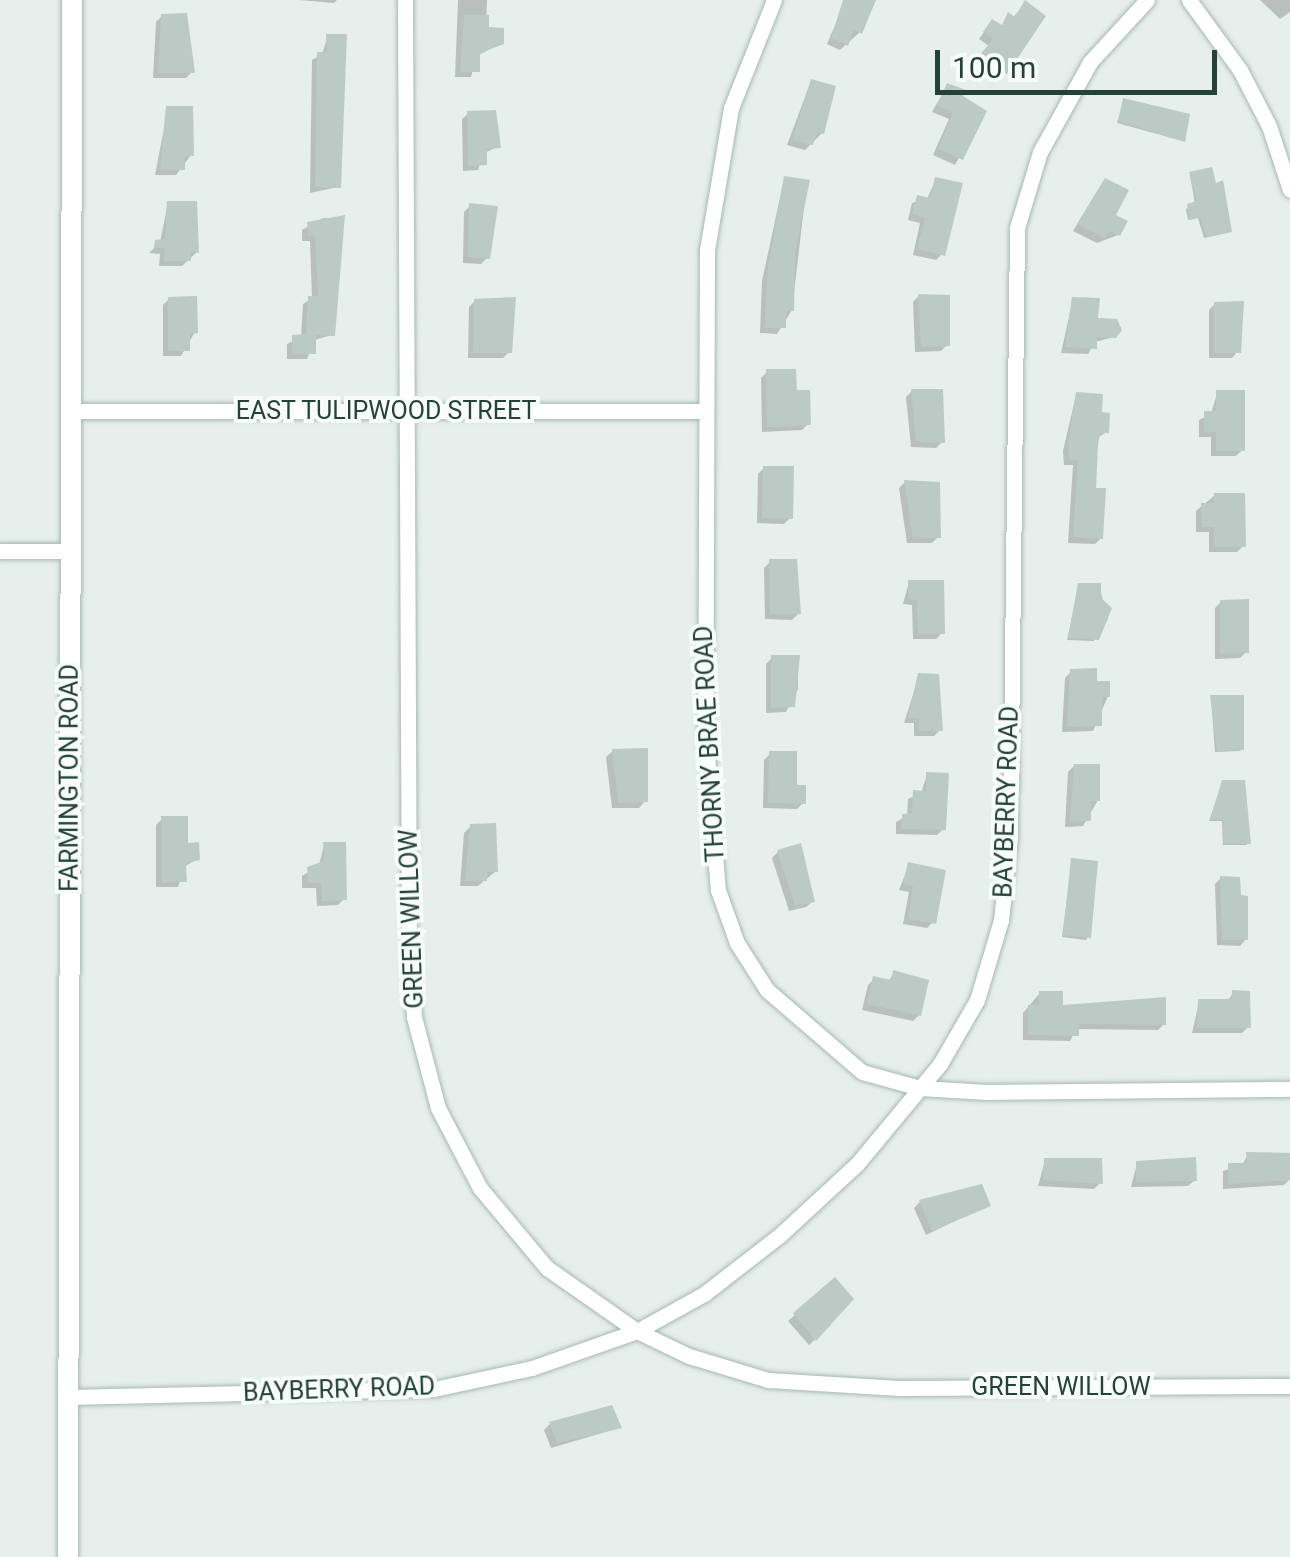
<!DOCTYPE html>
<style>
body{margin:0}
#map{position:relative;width:1290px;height:1557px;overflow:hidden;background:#e6efeb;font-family:Roboto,sans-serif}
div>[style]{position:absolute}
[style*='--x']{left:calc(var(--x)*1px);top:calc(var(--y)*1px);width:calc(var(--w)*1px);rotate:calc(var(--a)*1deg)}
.shadow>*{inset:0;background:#0003}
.building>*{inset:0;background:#bbcac4}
.roads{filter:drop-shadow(0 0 2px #a8b8b2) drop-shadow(0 0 2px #a8b8b2)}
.minor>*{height:15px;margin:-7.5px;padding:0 7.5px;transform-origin:7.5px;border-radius:7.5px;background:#fff}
.tertiary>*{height:20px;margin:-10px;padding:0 10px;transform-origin:10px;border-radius:10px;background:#fff}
span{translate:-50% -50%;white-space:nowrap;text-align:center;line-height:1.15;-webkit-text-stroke:8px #f7fbf9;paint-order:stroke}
.street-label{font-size:25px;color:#24423a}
.scale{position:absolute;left:935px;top:50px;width:282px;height:45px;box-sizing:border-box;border:5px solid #24423a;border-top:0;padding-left:12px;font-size:30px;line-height:35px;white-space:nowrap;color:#24423a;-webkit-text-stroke:8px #f7fbf9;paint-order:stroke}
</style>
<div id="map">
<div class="shadow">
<i style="clip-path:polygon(299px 0,337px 0,334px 3px)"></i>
<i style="clip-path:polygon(458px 0,487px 0,486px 30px,501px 43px,477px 56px,471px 77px,455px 77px)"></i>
<i style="clip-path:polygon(846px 0,868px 0,860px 32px,840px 50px,827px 44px)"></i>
<i style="clip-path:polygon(1260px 0,1290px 0,1290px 12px,1280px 19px)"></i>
<i style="clip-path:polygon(1026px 4px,1005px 72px,999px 78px,976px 63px,989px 46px,979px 39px,987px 28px,1002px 28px)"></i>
<i style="clip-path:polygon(162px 16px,192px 72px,186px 78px,153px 78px,156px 22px)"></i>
<i style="clip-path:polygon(328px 36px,338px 187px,310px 193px,312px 60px,322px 54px)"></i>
<i style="clip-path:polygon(811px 81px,822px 133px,805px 150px,787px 145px)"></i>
<i style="clip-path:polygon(947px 86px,984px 112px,955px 165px,933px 155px,949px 119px,932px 112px)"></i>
<i style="clip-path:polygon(1124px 101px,1183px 141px,1117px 123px)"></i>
<i style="clip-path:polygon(168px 108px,191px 155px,176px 175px,155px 175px)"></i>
<i style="clip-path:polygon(469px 113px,498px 147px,484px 153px,478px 170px,463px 171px,462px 119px)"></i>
<i style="clip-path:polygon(1190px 175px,1229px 231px,1227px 233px,1204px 238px,1198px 218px,1188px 220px,1186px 209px,1195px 204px)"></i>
<i style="clip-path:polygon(784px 179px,807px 182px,792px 310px,777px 334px,760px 333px,762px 281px)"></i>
<i style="clip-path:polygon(936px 179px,942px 254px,936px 260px,913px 255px,920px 223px,908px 220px,912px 203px,927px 199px)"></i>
<i style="clip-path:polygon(1100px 187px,1118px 235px,1097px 243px,1073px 231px)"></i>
<i style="clip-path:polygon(168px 203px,197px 252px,182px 266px,159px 266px,160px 254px,149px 253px,160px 242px)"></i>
<i style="clip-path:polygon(470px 206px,487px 258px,481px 264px,463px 263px,464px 212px)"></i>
<i style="clip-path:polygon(323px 218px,342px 218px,332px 335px,314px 340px,307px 359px,287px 359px,287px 344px,301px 337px,303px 304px,312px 298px,310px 241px,302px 241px,302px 230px)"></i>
<i style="clip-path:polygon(919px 296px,947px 345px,941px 351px,915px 352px,913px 302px)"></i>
<i style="clip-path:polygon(169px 299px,195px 332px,181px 356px,163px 356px,163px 305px)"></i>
<i style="clip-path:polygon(1073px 299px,1114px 337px,1095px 342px,1088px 354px,1061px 353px)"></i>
<i style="clip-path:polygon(475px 301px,509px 352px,503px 358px,468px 358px,469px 307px)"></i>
<i style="clip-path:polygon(1215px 304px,1238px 351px,1232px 358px,1209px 358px,1209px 310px)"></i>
<i style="clip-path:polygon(767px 372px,794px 392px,808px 424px,802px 430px,762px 432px,761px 378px)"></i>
<i style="clip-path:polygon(912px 391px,942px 442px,936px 448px,911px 447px,906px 397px)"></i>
<i style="clip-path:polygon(1217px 393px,1242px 450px,1236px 456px,1211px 456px,1211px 437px,1199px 437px,1199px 420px,1211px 414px)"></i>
<i style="clip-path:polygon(1076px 395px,1099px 414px,1107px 432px,1097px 438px,1093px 490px,1101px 538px,1095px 544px,1068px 543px,1073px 465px,1064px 465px,1063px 451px)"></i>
<i style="clip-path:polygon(764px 468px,790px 518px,784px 524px,757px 523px,758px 474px)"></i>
<i style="clip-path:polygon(905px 482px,938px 537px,932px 543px,907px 543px,899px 488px)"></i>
<i style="clip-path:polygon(1215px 495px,1243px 546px,1237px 552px,1209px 552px,1209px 532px,1196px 532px,1196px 511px)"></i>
<i style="clip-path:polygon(770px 562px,798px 614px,792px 620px,765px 619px,764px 568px)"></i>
<i style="clip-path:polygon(909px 582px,942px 633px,936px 639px,913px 639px,912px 605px,903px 604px)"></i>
<i style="clip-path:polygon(1079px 585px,1099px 586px,1108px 619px,1094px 641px,1067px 640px)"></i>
<i style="clip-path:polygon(1221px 602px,1246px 652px,1240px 658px,1215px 659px,1215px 608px)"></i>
<i style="clip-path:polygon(772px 658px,798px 658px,798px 689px,786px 712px,766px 713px,766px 664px)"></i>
<i style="clip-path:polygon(1071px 672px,1108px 696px,1093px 731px,1062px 732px,1065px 678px)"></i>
<i style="clip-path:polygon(919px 676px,940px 730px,934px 736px,914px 736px,914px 723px,904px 723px)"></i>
<i style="clip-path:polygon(1211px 697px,1242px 749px,1239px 751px,1215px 752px)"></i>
<i style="clip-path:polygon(613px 751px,645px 801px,639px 808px,612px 808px,606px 757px)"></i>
<i style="clip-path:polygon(770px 754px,803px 803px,797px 809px,763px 808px,764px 760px)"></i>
<i style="clip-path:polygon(1074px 766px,1098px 800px,1083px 826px,1065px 827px,1068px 772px)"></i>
<i style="clip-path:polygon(927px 775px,943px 829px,937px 835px,896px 834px,896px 822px,907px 816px,908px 799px,921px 793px)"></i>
<i style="clip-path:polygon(1223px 782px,1248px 843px,1246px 845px,1223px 845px,1222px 821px,1209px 821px)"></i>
<i style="clip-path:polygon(162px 819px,197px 859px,184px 867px,178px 887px,156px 887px,156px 825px)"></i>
<i style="clip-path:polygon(471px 826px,496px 871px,478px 886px,460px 886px,464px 833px)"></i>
<i style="clip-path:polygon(324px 845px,344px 899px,338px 905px,317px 906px,316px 888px,302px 888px,302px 876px,319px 865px)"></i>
<i style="clip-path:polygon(778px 852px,813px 901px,806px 907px,789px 911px,772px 858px)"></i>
<i style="clip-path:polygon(1072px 861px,1088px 937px,1086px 940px,1062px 937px)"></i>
<i style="clip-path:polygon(909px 865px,933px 922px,927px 928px,903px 924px,909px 892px,899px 890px)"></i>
<i style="clip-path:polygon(1221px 878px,1246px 939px,1240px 946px,1217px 945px,1215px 884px)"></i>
<i style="clip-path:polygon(894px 973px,919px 1015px,913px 1021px,862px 1010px,868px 985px,874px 979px,888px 982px)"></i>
<i style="clip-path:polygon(1040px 993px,1060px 1008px,1164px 1024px,1158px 1030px,1076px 1029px,1070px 1041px,1023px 1040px,1023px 1013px)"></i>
<i style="clip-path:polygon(1233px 993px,1248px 1027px,1242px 1033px,1192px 1033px,1199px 1002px,1227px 1002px)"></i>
<i style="clip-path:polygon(1248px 1155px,1290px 1179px,1284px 1185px,1223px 1189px,1223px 1171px,1242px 1165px)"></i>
<i style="clip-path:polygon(1045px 1161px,1100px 1183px,1094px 1189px,1038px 1186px)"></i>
<i style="clip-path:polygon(1137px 1164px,1195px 1180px,1188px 1186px,1131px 1187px)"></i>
<i style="clip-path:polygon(920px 1202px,988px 1205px,926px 1235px,914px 1208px)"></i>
<i style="clip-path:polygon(835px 1280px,826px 1320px,831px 1325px,809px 1345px,788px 1321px)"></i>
<i style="clip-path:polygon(550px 1424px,619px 1428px,551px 1448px,544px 1430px)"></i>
</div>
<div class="building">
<i style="clip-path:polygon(843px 0,876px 0,862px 34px,854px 30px,848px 46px,831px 38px)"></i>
<i style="clip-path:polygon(1025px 0,1046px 16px,1007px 74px,979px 56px,993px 39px,983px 32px,992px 19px,1002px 25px,1008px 12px,1015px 17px)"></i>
<i style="clip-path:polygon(187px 13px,195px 73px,158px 73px,161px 14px)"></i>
<i style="clip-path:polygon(464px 15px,489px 15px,489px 27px,504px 28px,504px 44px,480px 53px,480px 72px,460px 72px)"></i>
<i style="clip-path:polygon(326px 34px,347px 34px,341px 188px,315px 187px,317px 52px,327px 52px)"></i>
<i style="clip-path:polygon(811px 79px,836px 86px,824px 134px,817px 132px,813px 145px,792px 140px)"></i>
<i style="clip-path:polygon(947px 83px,966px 90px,963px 96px,987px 111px,963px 160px,938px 149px,953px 112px,937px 106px)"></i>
<i style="clip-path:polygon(1123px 98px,1190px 114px,1185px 142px,1118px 121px)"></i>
<i style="clip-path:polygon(166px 106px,193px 106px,194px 156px,185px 156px,185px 170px,160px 170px)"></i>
<i style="clip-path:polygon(496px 110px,501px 148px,487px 149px,487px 165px,468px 166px,467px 111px)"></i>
<i style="clip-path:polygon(1212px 167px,1216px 183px,1223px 180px,1232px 232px,1206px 237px,1200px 217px,1190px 220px,1187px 204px,1197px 201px,1189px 172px)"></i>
<i style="clip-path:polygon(784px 176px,810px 180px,795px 252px,794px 311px,786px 311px,786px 328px,765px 328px,767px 273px)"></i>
<i style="clip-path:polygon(935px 177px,963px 183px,945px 256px,917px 249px,925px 218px,912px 214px,917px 195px,930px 198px)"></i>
<i style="clip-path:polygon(1105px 178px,1129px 190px,1116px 215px,1128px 221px,1120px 236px,1109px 231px,1105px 238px,1077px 224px)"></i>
<i style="clip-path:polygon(167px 201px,197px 201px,199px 253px,191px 252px,191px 261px,164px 261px,165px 249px,154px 247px,155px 240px,165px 239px)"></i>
<i style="clip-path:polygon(469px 203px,498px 206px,490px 259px,468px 257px)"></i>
<i style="clip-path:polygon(345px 215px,335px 336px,316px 335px,316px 354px,292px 354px,292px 335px,306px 334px,308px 296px,318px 296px,315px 236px,308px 236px,307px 222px)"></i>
<i style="clip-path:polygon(918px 294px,950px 295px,950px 346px,921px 347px)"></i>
<i style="clip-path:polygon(197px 296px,198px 333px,190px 334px,190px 351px,168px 351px,168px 297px)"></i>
<i style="clip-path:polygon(516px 297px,512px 353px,473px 353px,474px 299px)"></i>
<i style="clip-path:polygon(1072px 297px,1100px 298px,1098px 318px,1117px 319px,1122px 330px,1116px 338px,1097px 337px,1097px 349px,1065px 347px)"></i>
<i style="clip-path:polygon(1244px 301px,1241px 353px,1214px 353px,1214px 302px)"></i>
<i style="clip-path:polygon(766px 369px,796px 369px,797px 390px,810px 390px,811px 425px,767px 427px)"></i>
<i style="clip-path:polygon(911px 389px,943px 389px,945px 443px,916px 442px)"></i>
<i style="clip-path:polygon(1216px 390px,1245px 390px,1245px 451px,1216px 451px,1216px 432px,1204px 432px,1204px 411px,1216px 411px)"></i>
<i style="clip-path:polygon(1076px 392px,1103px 394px,1102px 412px,1110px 413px,1109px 433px,1100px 433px,1098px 445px,1096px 488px,1106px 488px,1103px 539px,1073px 537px,1078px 460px,1069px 460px,1068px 443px)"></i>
<i style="clip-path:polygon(763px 466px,794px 466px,793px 519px,762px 518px)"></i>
<i style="clip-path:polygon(904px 480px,940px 482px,941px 538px,913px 538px)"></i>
<i style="clip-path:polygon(1214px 493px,1245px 493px,1246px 547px,1214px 547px,1214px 527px,1202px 527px,1201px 503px,1214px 503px)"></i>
<i style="clip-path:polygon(769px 559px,797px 559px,801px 614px,770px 614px)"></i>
<i style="clip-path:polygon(908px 580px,944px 580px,945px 634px,918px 634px,917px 600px,909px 599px)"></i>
<i style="clip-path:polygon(1078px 583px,1101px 583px,1101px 598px,1112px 608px,1099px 640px,1068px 638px)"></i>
<i style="clip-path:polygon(1249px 599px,1249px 653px,1220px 654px,1220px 600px)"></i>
<i style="clip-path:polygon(771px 655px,800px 655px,795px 707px,771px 708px)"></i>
<i style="clip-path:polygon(1097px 668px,1097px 681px,1110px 681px,1110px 697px,1102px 697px,1102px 726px,1067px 727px,1070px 669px)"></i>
<i style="clip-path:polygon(918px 673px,939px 674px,943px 731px,919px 731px,919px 718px,908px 718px)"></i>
<i style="clip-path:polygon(1210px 695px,1244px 695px,1244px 750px,1217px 751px)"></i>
<i style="clip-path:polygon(648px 748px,648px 802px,618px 803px,612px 749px)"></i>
<i style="clip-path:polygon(769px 751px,797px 751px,797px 785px,806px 785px,806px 804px,768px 803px)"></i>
<i style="clip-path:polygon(1074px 764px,1100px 764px,1100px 801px,1091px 801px,1091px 821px,1070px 822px)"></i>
<i style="clip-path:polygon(926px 772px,949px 773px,946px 830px,901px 829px,902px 814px,912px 813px,913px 790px,926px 791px)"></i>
<i style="clip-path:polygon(1222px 780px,1245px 780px,1251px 844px,1224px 844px,1223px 820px,1210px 820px)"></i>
<i style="clip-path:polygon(161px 816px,188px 816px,188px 843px,199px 842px,200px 860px,186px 863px,187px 882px,162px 882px)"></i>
<i style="clip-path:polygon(496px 823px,498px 872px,487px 872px,487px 881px,465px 881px,470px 824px)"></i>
<i style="clip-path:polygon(323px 842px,346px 842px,347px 900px,322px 901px,321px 883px,308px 883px,307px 867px,324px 861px)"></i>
<i style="clip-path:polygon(801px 843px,815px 902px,795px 906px,777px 850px)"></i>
<i style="clip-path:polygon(1071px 858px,1098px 861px,1091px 938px,1063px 935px)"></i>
<i style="clip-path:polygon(908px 862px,946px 870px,936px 924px,908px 919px,913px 886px,903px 884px)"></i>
<i style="clip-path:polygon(1220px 876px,1240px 877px,1241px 895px,1248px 896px,1248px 940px,1222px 940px)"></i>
<i style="clip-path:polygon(893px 970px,929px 980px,921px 1016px,867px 1004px,873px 976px,891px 980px)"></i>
<i style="clip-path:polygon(1232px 990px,1250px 991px,1251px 1028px,1197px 1028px,1198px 999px,1232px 999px)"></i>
<i style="clip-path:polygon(1039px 991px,1063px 991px,1063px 1005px,1166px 997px,1166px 1025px,1079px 1024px,1079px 1036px,1028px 1035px,1028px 1005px,1039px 1005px)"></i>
<i style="clip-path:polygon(1246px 1152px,1290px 1153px,1290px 1180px,1228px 1184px,1228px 1163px,1247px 1163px)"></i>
<i style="clip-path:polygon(1196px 1157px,1197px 1181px,1136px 1182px,1136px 1161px)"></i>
<i style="clip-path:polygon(1044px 1158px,1102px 1158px,1103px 1184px,1043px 1180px)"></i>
<i style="clip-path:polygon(982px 1184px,991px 1206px,932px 1231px,919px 1200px)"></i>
<i style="clip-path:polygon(835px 1277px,854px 1299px,816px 1341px,793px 1313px)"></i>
<i style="clip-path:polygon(612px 1405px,622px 1428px,557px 1443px,549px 1422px)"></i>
</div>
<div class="roads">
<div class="minor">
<i style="--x:405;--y:0;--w:937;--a:89.76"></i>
<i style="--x:409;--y:937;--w:80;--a:86.4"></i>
<i style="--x:414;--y:1017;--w:94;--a:75.2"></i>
<i style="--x:438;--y:1108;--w:90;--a:62.3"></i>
<i style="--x:480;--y:1188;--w:104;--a:50.1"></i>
<i style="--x:547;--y:1268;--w:110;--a:35"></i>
<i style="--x:637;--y:1331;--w:58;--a:25.7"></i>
<i style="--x:689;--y:1356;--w:83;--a:16.9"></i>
<i style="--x:768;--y:1380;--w:131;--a:3.5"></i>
<i style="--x:899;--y:1388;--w:391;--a:-0.3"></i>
<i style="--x:774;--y:0;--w:116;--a:111.7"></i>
<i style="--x:731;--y:108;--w:144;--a:99.6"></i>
<i style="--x:707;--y:250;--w:480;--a:90.2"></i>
<i style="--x:705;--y:730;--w:161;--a:85.4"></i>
<i style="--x:718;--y:890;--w:56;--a:70.3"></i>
<i style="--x:737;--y:943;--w:56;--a:57.4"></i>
<i style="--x:767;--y:990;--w:125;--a:40.8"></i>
<i style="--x:862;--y:1072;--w:60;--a:15.4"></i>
<i style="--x:920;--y:1088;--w:67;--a:3.4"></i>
<i style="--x:987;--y:1092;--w:303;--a:-0.6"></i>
<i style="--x:1189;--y:0;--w:87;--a:53.9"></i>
<i style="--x:1240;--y:70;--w:63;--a:62.6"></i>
<i style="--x:1269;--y:126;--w:67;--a:71.8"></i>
<i style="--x:70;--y:411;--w:632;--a:0"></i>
<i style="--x:0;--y:551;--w:70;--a:0"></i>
<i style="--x:68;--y:1397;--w:366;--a:-1.3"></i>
<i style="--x:434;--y:1389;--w:100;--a:-12.1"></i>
<i style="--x:532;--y:1368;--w:111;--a:-19.4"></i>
<i style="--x:637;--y:1331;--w:77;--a:-28.9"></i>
<i style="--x:704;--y:1294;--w:96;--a:-37.8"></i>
<i style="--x:780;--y:1235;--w:105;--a:-42.7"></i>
<i style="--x:857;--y:1164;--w:130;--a:-50.3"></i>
<i style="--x:940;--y:1064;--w:74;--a:-60"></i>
<i style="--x:977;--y:1000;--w:84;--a:-73.3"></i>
<i style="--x:1001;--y:920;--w:84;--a:-83.9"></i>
<i style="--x:1010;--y:836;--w:608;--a:-89.34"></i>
<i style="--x:1017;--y:228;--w:79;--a:-73.2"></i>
<i style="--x:1040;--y:152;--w:103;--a:-60.9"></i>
<i style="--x:1090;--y:62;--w:84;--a:-47.4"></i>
</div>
<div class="tertiary">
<i style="--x:68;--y:1557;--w:1557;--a:-89.85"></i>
</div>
</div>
<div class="street-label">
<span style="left:386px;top:411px">EAST TULIPWOOD STREET</span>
<span style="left:710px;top:744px;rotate:-93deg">THORNY BRAE ROAD</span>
<span style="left:70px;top:778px;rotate:-90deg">FARMINGTON ROAD</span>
<span style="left:1007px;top:802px;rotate:-88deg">BAYBERRY ROAD</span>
<span style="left:412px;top:919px;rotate:-92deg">GREEN WILLOW</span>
<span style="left:1061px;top:1387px">GREEN WILLOW</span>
<span style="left:339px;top:1390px;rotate:-2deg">BAYBERRY ROAD</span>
</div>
<div class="scale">100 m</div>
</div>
